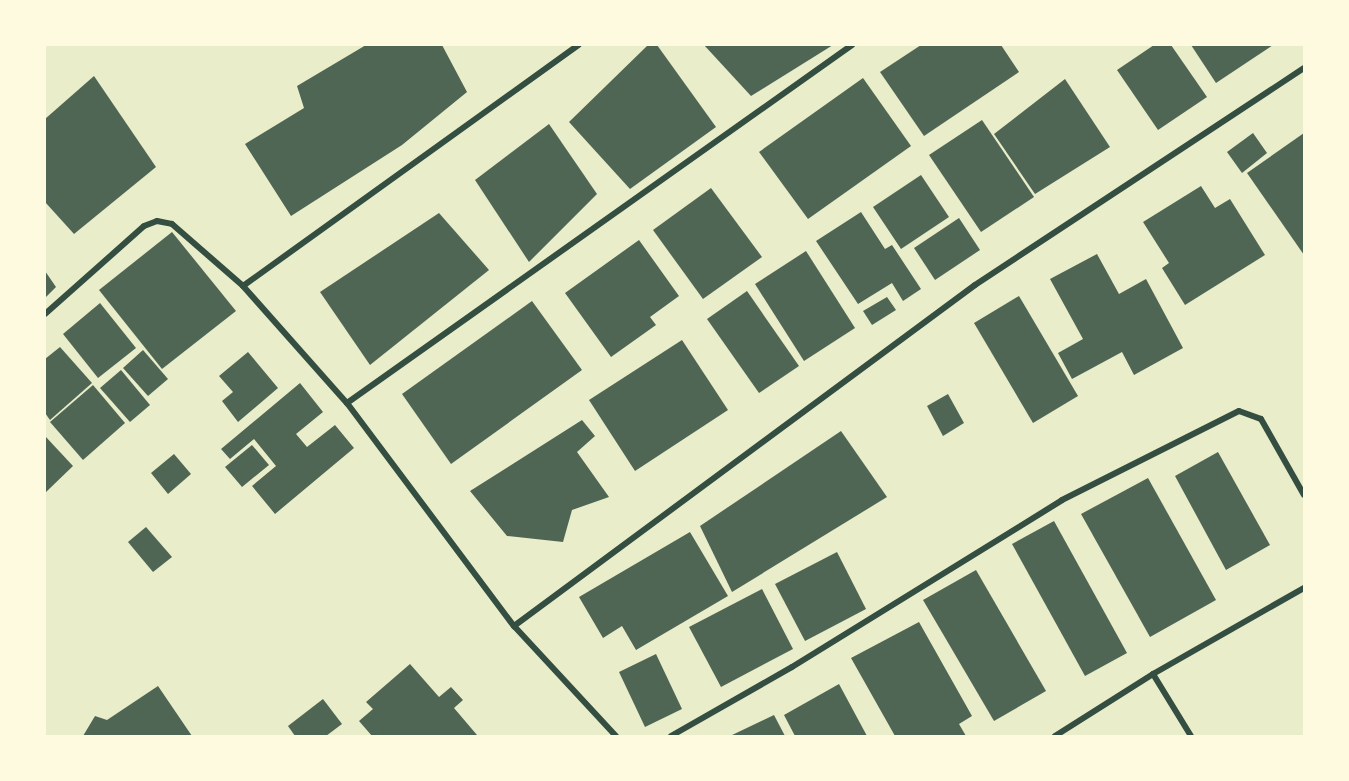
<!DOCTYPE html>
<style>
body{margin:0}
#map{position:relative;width:1349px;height:781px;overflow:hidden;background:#e9edc9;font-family:Jost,sans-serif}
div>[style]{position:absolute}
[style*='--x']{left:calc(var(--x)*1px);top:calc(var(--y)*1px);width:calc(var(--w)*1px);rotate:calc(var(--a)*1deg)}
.building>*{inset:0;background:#4f6655}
.minor>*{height:6px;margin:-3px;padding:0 3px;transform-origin:3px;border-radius:3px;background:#344e41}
span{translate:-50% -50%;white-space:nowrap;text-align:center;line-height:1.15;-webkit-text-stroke:5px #fefae0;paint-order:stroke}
.frame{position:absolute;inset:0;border:46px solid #fefae0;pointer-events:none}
</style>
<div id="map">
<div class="building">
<i style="clip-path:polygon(366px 45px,442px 45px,467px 92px,402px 145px,291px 216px,245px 144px,304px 108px,297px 86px)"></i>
<i style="clip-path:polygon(648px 45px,657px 45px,716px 127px,630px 189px,569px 122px)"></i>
<i style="clip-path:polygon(704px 45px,833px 45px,751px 96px)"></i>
<i style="clip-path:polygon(921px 45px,1001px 45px,1019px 72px,924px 136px,880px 72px)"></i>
<i style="clip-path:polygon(1154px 45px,1171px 45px,1207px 97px,1158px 130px,1117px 70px)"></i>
<i style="clip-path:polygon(1191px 45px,1273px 45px,1216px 83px)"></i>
<i style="clip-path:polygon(94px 76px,156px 167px,74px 234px,45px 202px,45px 119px)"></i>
<i style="clip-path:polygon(863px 78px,911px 146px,808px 219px,759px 152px)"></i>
<i style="clip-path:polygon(1065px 79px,1110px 147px,1035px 194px,994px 134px)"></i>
<i style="clip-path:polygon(982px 120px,1034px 197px,981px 232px,929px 155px)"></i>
<i style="clip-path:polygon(549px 124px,597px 194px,529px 262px,475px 180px)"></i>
<i style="clip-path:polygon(1253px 133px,1267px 153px,1242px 173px,1227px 152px)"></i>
<i style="clip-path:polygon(1304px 133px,1304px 255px,1247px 173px)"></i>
<i style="clip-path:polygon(921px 175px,949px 217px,901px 249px,873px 207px)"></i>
<i style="clip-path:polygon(1201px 186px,1215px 208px,1230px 199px,1265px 255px,1185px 305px,1162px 268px,1169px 263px,1143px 222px)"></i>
<i style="clip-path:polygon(711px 188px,762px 257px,703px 299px,653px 230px)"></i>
<i style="clip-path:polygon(861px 212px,885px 249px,892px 245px,921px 289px,903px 301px,892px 283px,858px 304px,816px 241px)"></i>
<i style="clip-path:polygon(439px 213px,489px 270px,370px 365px,320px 292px)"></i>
<i style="clip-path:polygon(959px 218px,980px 250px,935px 280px,914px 248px)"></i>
<i style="clip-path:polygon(172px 232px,236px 311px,162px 369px,99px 290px)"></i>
<i style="clip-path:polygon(639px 240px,679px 296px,650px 317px,656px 325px,611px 357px,565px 293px)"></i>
<i style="clip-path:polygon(806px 251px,855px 328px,804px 361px,755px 284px)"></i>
<i style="clip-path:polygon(1097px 254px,1119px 294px,1146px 279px,1183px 348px,1134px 375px,1122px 352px,1072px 379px,1058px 353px,1083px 339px,1050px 279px)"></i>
<i style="clip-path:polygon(45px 271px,56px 287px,45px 298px)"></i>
<i style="clip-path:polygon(747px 291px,799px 366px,759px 393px,707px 319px)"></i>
<i style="clip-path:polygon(1019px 296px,1078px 396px,1033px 423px,974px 323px)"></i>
<i style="clip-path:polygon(887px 297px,896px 310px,872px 325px,863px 311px)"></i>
<i style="clip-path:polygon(532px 301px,582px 370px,451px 464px,402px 394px)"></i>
<i style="clip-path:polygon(100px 303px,136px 348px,98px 378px,63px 334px)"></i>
<i style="clip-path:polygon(682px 340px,728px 410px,635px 471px,589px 400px)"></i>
<i style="clip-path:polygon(60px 347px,92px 383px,50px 420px,45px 413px,45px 359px)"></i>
<i style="clip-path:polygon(143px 350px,168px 379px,148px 396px,123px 368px)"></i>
<i style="clip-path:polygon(248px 352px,278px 388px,238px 422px,222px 401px,233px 392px,219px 376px)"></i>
<i style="clip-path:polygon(121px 370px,150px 405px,130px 422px,100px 388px)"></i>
<i style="clip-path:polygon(300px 383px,323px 412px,296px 434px,307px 447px,335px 425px,354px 448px,275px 514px,252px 486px,276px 466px,254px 439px,230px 459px,221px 449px)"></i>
<i style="clip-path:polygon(93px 385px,125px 423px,83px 460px,50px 422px)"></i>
<i style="clip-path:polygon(948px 394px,964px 423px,943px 436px,927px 406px)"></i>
<i style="clip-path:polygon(582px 420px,595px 436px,577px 452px,609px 497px,572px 510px,563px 542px,507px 536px,470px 491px)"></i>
<i style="clip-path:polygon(841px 431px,887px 497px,732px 592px,700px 526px)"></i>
<i style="clip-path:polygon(45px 436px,73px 466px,45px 493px)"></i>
<i style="clip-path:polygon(252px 445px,269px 465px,242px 487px,225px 467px)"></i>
<i style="clip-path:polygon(1218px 452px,1270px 545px,1226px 570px,1175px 476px)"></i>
<i style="clip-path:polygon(174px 454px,191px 474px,168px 494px,151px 473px)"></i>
<i style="clip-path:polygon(1148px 478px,1216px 600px,1150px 637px,1081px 514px)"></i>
<i style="clip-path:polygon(1054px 521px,1127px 653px,1085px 676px,1012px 544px)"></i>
<i style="clip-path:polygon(146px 527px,172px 557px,153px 572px,128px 542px)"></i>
<i style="clip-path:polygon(690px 532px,728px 596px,636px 650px,622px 626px,603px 638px,579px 597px)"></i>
<i style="clip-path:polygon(837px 552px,866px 609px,805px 641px,775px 584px)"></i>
<i style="clip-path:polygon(976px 570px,1046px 691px,994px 721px,923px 600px)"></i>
<i style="clip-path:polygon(762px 589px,793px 649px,721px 687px,689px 627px)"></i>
<i style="clip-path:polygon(919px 622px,972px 716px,959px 724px,966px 736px,895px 736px,851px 658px)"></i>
<i style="clip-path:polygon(656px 654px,682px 709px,645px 727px,619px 672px)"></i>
<i style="clip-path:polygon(410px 664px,439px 697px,451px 687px,463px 700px,454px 708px,477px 735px,372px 736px,359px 721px,373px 709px,366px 702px)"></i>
<i style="clip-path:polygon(839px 684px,867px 736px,795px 736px,784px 715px)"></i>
<i style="clip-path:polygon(158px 686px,192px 736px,83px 736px,95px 716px,107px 720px)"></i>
<i style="clip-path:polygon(323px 699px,342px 724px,326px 736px,295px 736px,288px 726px)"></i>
<i style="clip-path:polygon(774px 715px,785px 736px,730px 736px)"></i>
</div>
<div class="minor">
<i style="--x:243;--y:286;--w:413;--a:-35.7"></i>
<i style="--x:45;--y:314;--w:132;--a:-41.6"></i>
<i style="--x:144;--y:226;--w:14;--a:-21"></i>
<i style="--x:157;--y:221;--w:15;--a:11"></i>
<i style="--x:172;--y:224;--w:94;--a:41.1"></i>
<i style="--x:243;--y:286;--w:157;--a:48.4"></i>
<i style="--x:347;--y:403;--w:279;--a:53.2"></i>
<i style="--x:514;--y:626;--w:150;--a:47.2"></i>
<i style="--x:347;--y:403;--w:619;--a:-35.33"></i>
<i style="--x:514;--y:626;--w:573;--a:-36.49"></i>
<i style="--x:975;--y:285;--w:394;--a:-33.4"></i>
<i style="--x:1153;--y:674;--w:73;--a:58.5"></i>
<i style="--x:671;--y:736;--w:139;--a:-29.7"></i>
<i style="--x:792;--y:667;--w:317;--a:-31.7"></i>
<i style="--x:1062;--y:500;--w:198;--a:-26.7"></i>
<i style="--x:1239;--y:411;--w:23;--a:20"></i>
<i style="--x:1261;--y:419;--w:87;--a:60.5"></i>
<i style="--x:1055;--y:736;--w:116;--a:-32.3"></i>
<i style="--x:1153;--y:674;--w:174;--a:-29.7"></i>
</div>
<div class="frame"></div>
</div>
